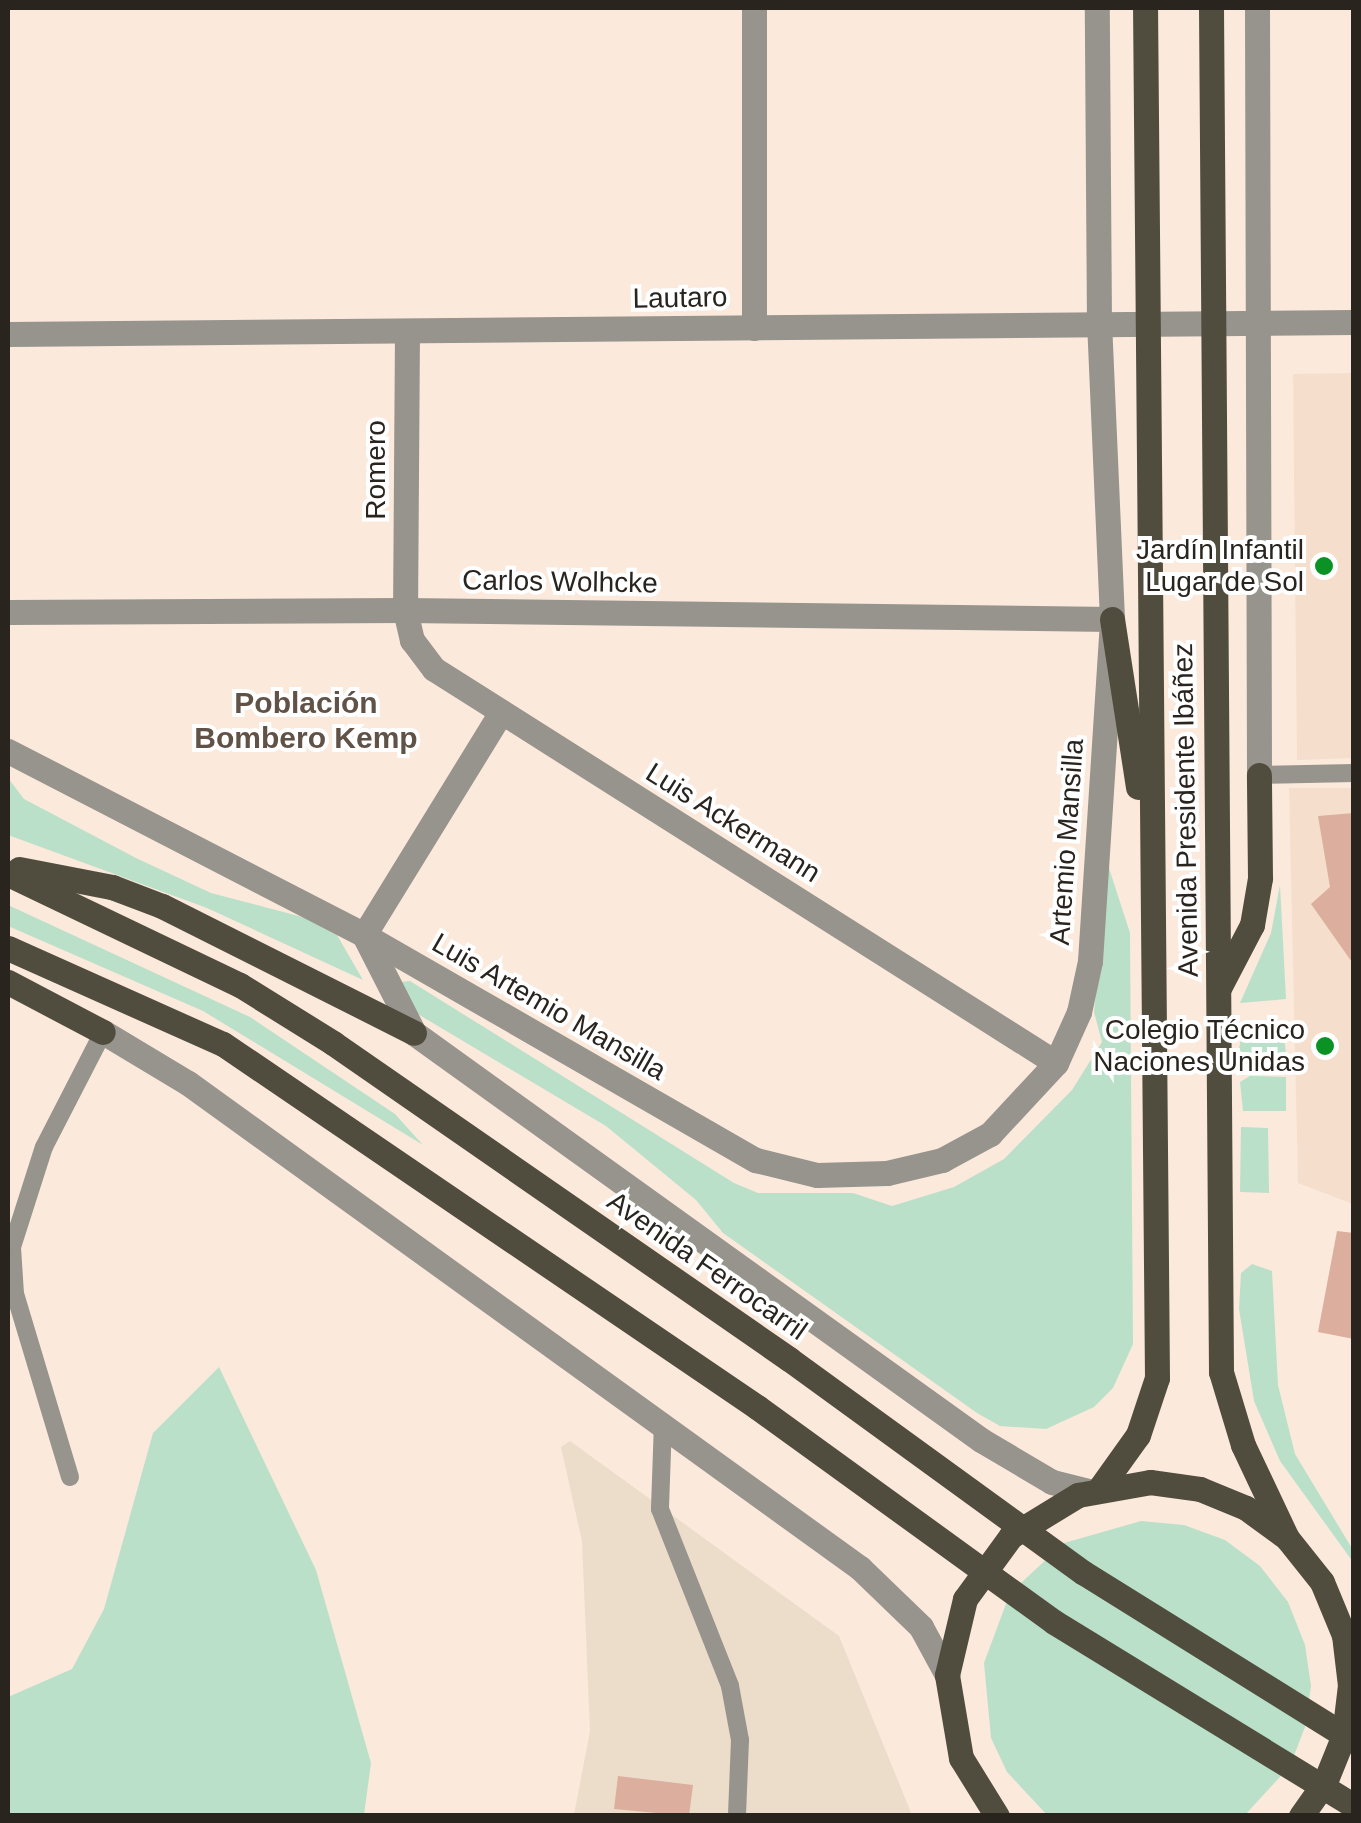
<!DOCTYPE html>
<meta charset="utf-8">
<style>
body{margin:0}
#map{position:relative;width:1361px;height:1823px;overflow:hidden;background:#fbe9dc;font-family:Helvetica,sans-serif}
div>[style]{position:absolute}
[style*='--x']{left:calc(var(--x)*1px);top:calc(var(--y)*1px);width:calc(var(--w)*1px);rotate:calc(var(--a)*1deg)}
.commercial>*{inset:0;background:#ecdcca}
.built>*{inset:0;background:#f6decc}
.green>*{inset:0;background:#bbe0c9}
.building>*{inset:0;background:#dbae9e}
.service>*{height:18px;margin:-9px;padding:0 9px;transform-origin:9px;border-radius:9px;background:#96948c}
.minor>*{height:25px;margin:-12.5px;padding:0 12.5px;transform-origin:12.5px;border-radius:12.5px;background:#96948c}
.tertiary>*{height:25px;margin:-12.5px;padding:0 12.5px;transform-origin:12.5px;border-radius:12.5px;background:#96948c}
.primary>*{height:25px;margin:-12.5px;padding:0 12.5px;transform-origin:12.5px;border-radius:12.5px;background:#504d3f}
.primary-bridge>*{height:25px;margin:-12.5px;padding:0 12.5px;transform-origin:12.5px;border-radius:12.5px;background:#504d3f}
.dots>*{width:28px;height:28px;translate:-50% -50%;box-sizing:border-box;border:5px solid #fff;border-radius:50%}
span{translate:-50% -50%;white-space:nowrap;text-align:center;line-height:1.15;-webkit-text-stroke:8px #fff;paint-order:stroke}
.street-label{font-size:28px;color:#2a241f}
.poi-label{font-size:28px;color:#2a241f}
.right{translate:-100% -50%;text-align:right}
.neighbourhood-label{font-size:30px;color:#605247;font-weight:700}
.frame{position:absolute;inset:0;border:10px solid #2a241f;pointer-events:none}
</style>
<div id="map">
<div class="commercial">
<i style="clip-path:polygon(570px 1441px,839px 1636px,912px 1815px,574px 1815px,590px 1731px,582px 1541px,561px 1447px)"></i>
</div>
<div class="built">
<i style="clip-path:polygon(1353px 373px,1353px 758px,1297px 760px,1293px 374px)"></i>
<i style="clip-path:polygon(1289px 788px,1353px 788px,1353px 1204px,1298px 1183px)"></i>
</div>
<div class="green">
<i style="clip-path:polygon(8px 778px,24px 799px,136px 858px,211px 893px,306px 918px,337px 935px,363px 980px,207px 908px,8px 835px)"></i>
<i style="clip-path:polygon(1108px 865px,1130px 933px,1133px 1344px,1113px 1388px,1094px 1407px,1046px 1429px,1000px 1426px,977px 1413px,723px 1233px,696px 1200px,606px 1126px,416px 1013px,401px 982px,410px 981px,734px 1183px,758px 1193px,853px 1193px,892px 1206px,954px 1187px,1004px 1159px,1072px 1090px,1102px 1042px,1094px 1012px)"></i>
<i style="clip-path:polygon(1280px 885px,1286px 999px,1240px 1003px,1271px 933px)"></i>
<i style="clip-path:polygon(8px 905px,250px 1017px,395px 1114px,423px 1145px,203px 1011px,8px 926px)"></i>
<i style="clip-path:polygon(1283px 1025px,1286px 1055px,1246px 1057px,1239px 1049px,1243px 1029px)"></i>
<i style="clip-path:polygon(1250px 1076px,1286px 1077px,1286px 1111px,1243px 1111px,1240px 1082px)"></i>
<i style="clip-path:polygon(1241px 1127px,1268px 1128px,1269px 1193px,1240px 1192px)"></i>
<i style="clip-path:polygon(1252px 1264px,1272px 1271px,1278px 1385px,1295px 1454px,1353px 1550px,1353px 1562px,1280px 1461px,1254px 1401px,1239px 1309px,1241px 1273px)"></i>
<i style="clip-path:polygon(219px 1367px,316px 1570px,371px 1763px,364px 1815px,8px 1815px,8px 1697px,72px 1669px,104px 1609px,153px 1433px)"></i>
<i style="clip-path:polygon(1141px 1521px,1184px 1525px,1225px 1540px,1260px 1566px,1288px 1602px,1305px 1645px,1311px 1686px,1305px 1727px,1290px 1766px,1245px 1815px,1048px 1816px,1007px 1772px,991px 1738px,984px 1663px,1010px 1593px,1064px 1543px)"></i>
</div>
<div class="building">
<i style="clip-path:polygon(1354px 813px,1354px 965px,1311px 904px,1330px 887px,1318px 816px)"></i>
<i style="clip-path:polygon(1337px 1231px,1354px 1233px,1354px 1339px,1318px 1332px)"></i>
<i style="clip-path:polygon(618px 1776px,693px 1785px,689px 1816px,614px 1809px)"></i>
</div>
<div class="service">
<i style="--x:1259;--y:775;--w:95;--a:-1.2"></i>
<i style="--x:663;--y:1422;--w:87;--a:92"></i>
<i style="--x:660;--y:1509;--w:190;--a:68.4"></i>
<i style="--x:730;--y:1686;--w:55;--a:79.5"></i>
<i style="--x:740;--y:1740;--w:76;--a:92.3"></i>
<i style="--x:70;--y:1477;--w:191;--a:-106.7"></i>
<i style="--x:15;--y:1294;--w:47;--a:-93.7"></i>
<i style="--x:12;--y:1247;--w:105;--a:-72.3"></i>
<i style="--x:44;--y:1147;--w:129;--a:-62.8"></i>
</div>
<div class="minor">
<i style="--x:754;--y:8;--w:320;--a:90"></i>
<i style="--x:1257;--y:8;--w:767;--a:89.85"></i>
<i style="--x:407;--y:331;--w:279;--a:90.4"></i>
<i style="--x:405;--y:610;--w:31;--a:77"></i>
<i style="--x:412;--y:640;--w:36;--a:53"></i>
<i style="--x:434;--y:669;--w:736;--a:32.35"></i>
<i style="--x:8;--y:334;--w:1346;--a:-0.51"></i>
<i style="--x:8;--y:612;--w:397;--a:-0.3"></i>
<i style="--x:405;--y:610;--w:707;--a:0.73"></i>
<i style="--x:8;--y:751;--w:401;--a:27.3"></i>
<i style="--x:364;--y:935;--w:452;--a:29.9"></i>
<i style="--x:756;--y:1160;--w:63;--a:13.8"></i>
<i style="--x:817;--y:1175;--w:70;--a:-1.6"></i>
<i style="--x:887;--y:1173;--w:57;--a:-13.3"></i>
<i style="--x:942;--y:1160;--w:55;--a:-28.4"></i>
<i style="--x:990;--y:1134;--w:97;--a:-47.1"></i>
<i style="--x:1056;--y:1063;--w:56;--a:-65.7"></i>
<i style="--x:1079;--y:1012;--w:52;--a:-77.8"></i>
<i style="--x:1090;--y:961;--w:343;--a:-86.3"></i>
<i style="--x:1112;--y:619;--w:294;--a:-92.5"></i>
<i style="--x:1099;--y:325;--w:317;--a:-90.4"></i>
<i style="--x:364;--y:935;--w:262;--a:-58.4"></i>
</div>
<div class="tertiary">
<i style="--x:364;--y:935;--w:110;--a:63"></i>
<i style="--x:414;--y:1033;--w:698;--a:35.67"></i>
<i style="--x:981;--y:1440;--w:82;--a:30.6"></i>
<i style="--x:1052;--y:1482;--w:38;--a:14"></i>
<i style="--x:103;--y:1032;--w:99;--a:31"></i>
<i style="--x:188;--y:1083;--w:829;--a:35.82"></i>
<i style="--x:860;--y:1568;--w:85;--a:44"></i>
<i style="--x:921;--y:1627;--w:55;--a:61.6"></i>
</div>
<div class="primary">
<i style="--x:1211;--y:8;--w:1364;--a:89.58"></i>
<i style="--x:1221;--y:1372;--w:76;--a:73.2"></i>
<i style="--x:1243;--y:1445;--w:103;--a:64.7"></i>
<i style="--x:1287;--y:1538;--w:56;--a:51.5"></i>
<i style="--x:1322;--y:1582;--w:57;--a:67.5"></i>
<i style="--x:1344;--y:1635;--w:50;--a:83.2"></i>
<i style="--x:1350;--y:1685;--w:50;--a:96.8"></i>
<i style="--x:1344;--y:1735;--w:51;--a:112"></i>
<i style="--x:1325;--y:1782;--w:42;--a:125.2"></i>
<i style="--x:1112;--y:619;--w:170;--a:81.2"></i>
<i style="--x:19;--y:869;--w:95;--a:11"></i>
<i style="--x:112;--y:887;--w:53;--a:20.8"></i>
<i style="--x:162;--y:906;--w:282;--a:26.7"></i>
<i style="--x:8;--y:874;--w:257;--a:25.6"></i>
<i style="--x:240;--y:985;--w:110;--a:31.9"></i>
<i style="--x:333;--y:1043;--w:555;--a:34.72"></i>
<i style="--x:8;--y:948;--w:235;--a:24.1"></i>
<i style="--x:223;--y:1044;--w:646;--a:34.21"></i>
<i style="--x:8;--y:982;--w:107;--a:27.8"></i>
<i style="--x:1219;--y:988;--w:71;--a:-62.4"></i>
<i style="--x:1252;--y:925;--w:48;--a:-80.3"></i>
<i style="--x:1260;--y:878;--w:103;--a:-90.6"></i>
<i style="--x:1100;--y:1488;--w:65;--a:-54.4"></i>
<i style="--x:1138;--y:1435;--w:60;--a:-71.6"></i>
<i style="--x:1157;--y:1378;--w:1370;--a:-90.5"></i>
<i style="--x:997;--y:1816;--w:68;--a:-121.8"></i>
<i style="--x:961;--y:1758;--w:84;--a:-99.6"></i>
<i style="--x:947;--y:1675;--w:78;--a:-76.7"></i>
<i style="--x:965;--y:1599;--w:78;--a:-53.9"></i>
<i style="--x:1011;--y:1536;--w:79;--a:-31.5"></i>
<i style="--x:1078;--y:1495;--w:73;--a:-10.2"></i>
<i style="--x:1150;--y:1482;--w:50;--a:8"></i>
<i style="--x:1200;--y:1489;--w:50;--a:22.4"></i>
<i style="--x:1246;--y:1508;--w:46;--a:36.1"></i>
</div>
<div class="primary-bridge">
<i style="--x:789;--y:1359;--w:364;--a:36"></i>
<i style="--x:1084;--y:1573;--w:318;--a:31.9"></i>
<i style="--x:757;--y:1407;--w:367;--a:35.9"></i>
<i style="--x:1054;--y:1622;--w:352;--a:31.5"></i>
</div>
<div class="dots">
<i style="left:1324px;top:566px;background:#0b9225"></i>
<i style="left:1325px;top:1046px;background:#0b9225"></i>
</div>
<div class="street-label">
<span style="left:680px;top:298px;rotate:-1deg">Lautaro</span>
<span style="left:376px;top:470px;rotate:-90deg">Romero</span>
<span style="left:560px;top:582px;rotate:1deg">Carlos Wolhcke</span>
<span style="left:1186px;top:810px;rotate:-91deg">Avenida Presidente Ibáñez</span>
<span style="left:733px;top:823px;rotate:32deg">Luis Ackermann</span>
<span style="left:1067px;top:842px;rotate:-86deg">Artemio Mansilla</span>
<span style="left:549px;top:1007px;rotate:30deg">Luis Artemio Mansilla</span>
<span style="left:707px;top:1266px;rotate:35deg">Avenida Ferrocarril</span>
</div>
<div class="poi-label">
<span class="right" style="left:1304px;top:566px">Jardín Infantil<br>Lugar de Sol</span>
<span class="right" style="left:1305px;top:1046px">Colegio Técnico<br>Naciones Unidas</span>
</div>
<div class="neighbourhood-label">
<span style="left:306px;top:720px">Población<br>Bombero Kemp</span>
</div>
<div class="frame"></div>
</div>
